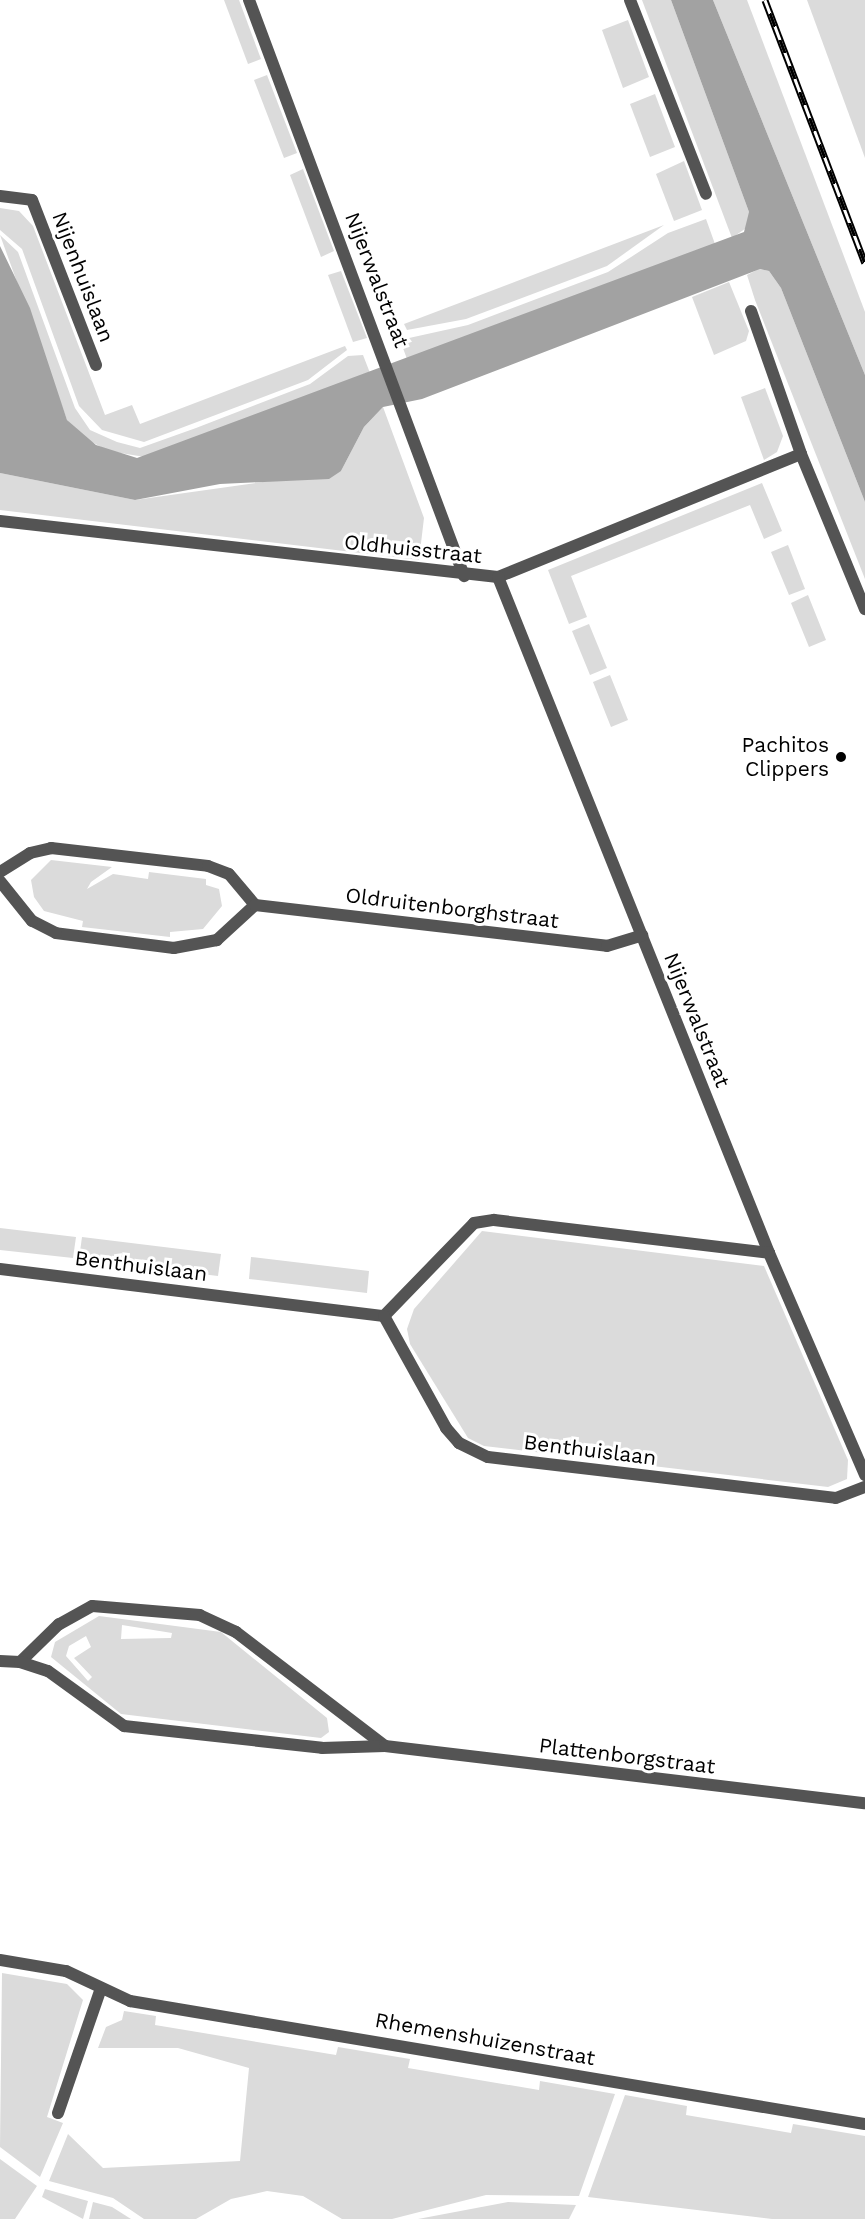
<!DOCTYPE html>
<style>
body{margin:0}
#map{position:relative;width:865px;height:2219px;overflow:hidden;background:#fff;font-family:"Work Sans",sans-serif}
div>[style]{position:absolute}
[style*='--x']{left:calc(var(--x)*1px);top:calc(var(--y)*1px);width:calc(var(--w)*1px);rotate:calc(var(--a)*1deg)}
.green>*{inset:0;background:#dbdbdb}
.water>*{inset:0;background:#a2a2a2}
.minor>*{height:12px;margin:-6px;padding:0 6px;transform-origin:6px;border-radius:6px;background:#545454}
.rail>*{height:7px;margin-top:-3.5px;transform-origin:0;background:repeating-linear-gradient(90deg,#fff 0 14px,#000 0 28px);box-sizing:border-box;border-block:2px solid #000}
.dots>*{width:16px;height:16px;translate:-50% -50%;box-sizing:border-box;border:3px solid #fff;border-radius:50%}
span{translate:-50% -50%;white-space:nowrap;text-align:center;line-height:1.15;-webkit-text-stroke:6px #fff;paint-order:stroke}
.street-label{font-size:21px;color:#000}
.poi-label{font-size:21px;color:#000}
.right{translate:-100% -50%;text-align:right}
</style>
<div id="map">
<div class="green">
<i style="clip-path:polygon(224px 0,239px 0,261px 59px,248px 64px)"></i>
<i style="clip-path:polygon(642px 0,671px 0,749px 212px,749px 226px,732px 238px)"></i>
<i style="clip-path:polygon(713px 0,747px 0,865px 312px,865px 375px)"></i>
<i style="clip-path:polygon(807px 0,865px 0,865px 158px)"></i>
<i style="clip-path:polygon(628px 20px,649px 77px,623px 88px,602px 30px)"></i>
<i style="clip-path:polygon(267px 75px,297px 153px,284px 158px,254px 80px)"></i>
<i style="clip-path:polygon(655px 94px,675px 147px,650px 157px,630px 104px)"></i>
<i style="clip-path:polygon(684px 161px,702px 210px,674px 221px,656px 174px)"></i>
<i style="clip-path:polygon(303px 169px,334px 251px,321px 257px,290px 175px)"></i>
<i style="clip-path:polygon(0 208px,19px 211px,33px 226px,105px 415px,132px 405px,140px 424px,345px 346px,347px 350px,308px 380px,144px 442px,102px 430px,79px 406px,22px 249px,0 230px)"></i>
<i style="clip-path:polygon(706px 219px,715px 244px,407px 359px,400px 340px,468px 325px,608px 272px,668px 233px)"></i>
<i style="clip-path:polygon(664px 225px,607px 266px,466px 319px,407px 330px,404px 324px)"></i>
<i style="clip-path:polygon(0 235px,18px 252px,75px 408px,90px 430px,117px 442px,140px 448px,196px 428px,310px 384px,348px 356px,363px 355px,370px 373px,145px 457px,108px 451px,83px 437px,67px 420px)"></i>
<i style="clip-path:polygon(759px 269px,769px 271px,781px 288px,865px 502px,865px 579px,755px 300px,747px 275px)"></i>
<i style="clip-path:polygon(341px 271px,367px 338px,353px 342px,328px 275px)"></i>
<i style="clip-path:polygon(729px 282px,749px 331px,746px 341px,714px 355px,692px 297px)"></i>
<i style="clip-path:polygon(765px 388px,783px 436px,777px 452px,764px 460px,741px 397px)"></i>
<i style="clip-path:polygon(383px 407px,424px 518px,419px 560px,0 510px,0 473px,135px 500px,341px 471px,364px 427px)"></i>
<i style="clip-path:polygon(762px 483px,782px 531px,764px 539px,750px 505px,571px 576px,587px 617px,569px 624px,548px 570px)"></i>
<i style="clip-path:polygon(788px 545px,805px 589px,789px 595px,771px 552px)"></i>
<i style="clip-path:polygon(808px 595px,826px 640px,809px 647px,791px 603px)"></i>
<i style="clip-path:polygon(589px 624px,607px 668px,590px 675px,572px 631px)"></i>
<i style="clip-path:polygon(610px 675px,628px 720px,611px 727px,593px 682px)"></i>
<i style="clip-path:polygon(51px 860px,112px 867px,91px 882px,87px 889px,113px 874px,148px 879px,149px 872px,206px 879px,206px 885px,219px 889px,222px 906px,203px 929px,170px 932px,170px 937px,82px 927px,83px 921px,44px 911px,34px 897px,31px 880px)"></i>
<i style="clip-path:polygon(0 1228px,76px 1237px,73px 1258px,0 1250px)"></i>
<i style="clip-path:polygon(482px 1231px,764px 1266px,848px 1460px,847px 1479px,828px 1487px,484px 1446px,468px 1438px,410px 1344px,407px 1329px,414px 1309px)"></i>
<i style="clip-path:polygon(82px 1237px,221px 1254px,218px 1276px,79px 1259px)"></i>
<i style="clip-path:polygon(251px 1257px,369px 1271px,367px 1293px,249px 1279px)"></i>
<i style="clip-path:polygon(evenodd,99px 1616px,221px 1632px,327px 1718px,329px 1732px,321px 1738px,121px 1714px,51px 1657px,55px 1642px,99px 1616px,122px 1625px,172px 1633px,171px 1638px,121px 1639px,122px 1625px,99px 1616px,86px 1636px,91px 1647px,74px 1658px,92px 1677px,88px 1681px,66px 1656px,69px 1646px,86px 1636px)"></i>
<i style="clip-path:polygon(2px 1973px,67px 1984px,83px 2000px,47px 2117px,63px 2123px,40px 2177px,0 2147px)"></i>
<i style="clip-path:polygon(124px 2011px,156px 2016px,155px 2025px,336px 2055px,338px 2047px,410px 2059px,408px 2068px,539px 2090px,540px 2081px,615px 2094px,579px 2196px,486px 2195px,392px 2219px,342px 2219px,303px 2196px,267px 2191px,231px 2199px,196px 2219px,144px 2219px,113px 2198px,49px 2181px,68px 2134px,103px 2168px,240px 2161px,249px 2068px,178px 2048px,98px 2048px,106px 2027px,122px 2020px)"></i>
<i style="clip-path:polygon(625px 2095px,687px 2106px,686px 2115px,791px 2133px,793px 2124px,865px 2136px,865px 2219px,772px 2219px,588px 2197px)"></i>
<i style="clip-path:polygon(0 2159px,37px 2186px,15px 2219px,0 2219px)"></i>
<i style="clip-path:polygon(45px 2189px,88px 2201px,83px 2219px,42px 2197px)"></i>
<i style="clip-path:polygon(93px 2202px,112px 2207px,131px 2219px,89px 2219px)"></i>
<i style="clip-path:polygon(508px 2202px,576px 2205px,569px 2219px,418px 2219px)"></i>
</div>
<div class="water">
<i style="clip-path:polygon(671px 0,713px 0,865px 375px,865px 502px,781px 288px,769px 271px,760px 269px,422px 399px,383px 407px,364px 427px,341px 471px,329px 479px,220px 484px,135px 500px,0 473px,0 246px,30px 308px,67px 420px,96px 445px,137px 458px,744px 232px,749px 212px)"></i>
</div>
<div class="minor">
<i style="--x:249;--y:0;--w:615;--a:69.53"></i>
<i style="--x:630;--y:0;--w:208;--a:68.6"></i>
<i style="--x:0;--y:196;--w:32;--a:7"></i>
<i style="--x:32;--y:200;--w:177;--a:68.8"></i>
<i style="--x:751;--y:311;--w:151;--a:70.7"></i>
<i style="--x:801;--y:454;--w:168;--a:67.6"></i>
<i style="--x:0;--y:521;--w:501;--a:6.42"></i>
<i style="--x:498;--y:577;--w:327;--a:-22.1"></i>
<i style="--x:498;--y:577;--w:728;--a:68.15"></i>
<i style="--x:769;--y:1253;--w:242;--a:66.6"></i>
<i style="--x:0;--y:872;--w:36;--a:-32"></i>
<i style="--x:30;--y:853;--w:22;--a:-13"></i>
<i style="--x:51;--y:848;--w:158;--a:6.5"></i>
<i style="--x:208;--y:866;--w:22;--a:21"></i>
<i style="--x:229;--y:874;--w:40;--a:50"></i>
<i style="--x:255;--y:905;--w:52;--a:137.4"></i>
<i style="--x:217;--y:940;--w:44;--a:169.5"></i>
<i style="--x:174;--y:948;--w:119;--a:-172.8"></i>
<i style="--x:56;--y:933;--w:27;--a:-153"></i>
<i style="--x:32;--y:921;--w:51;--a:-128.7"></i>
<i style="--x:255;--y:905;--w:354;--a:6.6"></i>
<i style="--x:607;--y:946;--w:37;--a:-17"></i>
<i style="--x:0;--y:1269;--w:387;--a:7"></i>
<i style="--x:384;--y:1316;--w:129;--a:-45.9"></i>
<i style="--x:474;--y:1223;--w:20;--a:-9"></i>
<i style="--x:494;--y:1220;--w:277;--a:6.8"></i>
<i style="--x:384;--y:1316;--w:128;--a:61"></i>
<i style="--x:446;--y:1428;--w:20;--a:49"></i>
<i style="--x:459;--y:1443;--w:32;--a:26"></i>
<i style="--x:488;--y:1457;--w:350;--a:6.7"></i>
<i style="--x:836;--y:1498;--w:31;--a:-21"></i>
<i style="--x:0;--y:1661;--w:20;--a:3"></i>
<i style="--x:385;--y:1746;--w:188;--a:-142.6"></i>
<i style="--x:236;--y:1632;--w:40;--a:-155"></i>
<i style="--x:200;--y:1615;--w:108;--a:-175.2"></i>
<i style="--x:92;--y:1606;--w:38;--a:151"></i>
<i style="--x:59;--y:1624;--w:54;--a:135.7"></i>
<i style="--x:20;--y:1662;--w:29;--a:18"></i>
<i style="--x:48;--y:1671;--w:94;--a:35.9"></i>
<i style="--x:124;--y:1726;--w:199;--a:6.3"></i>
<i style="--x:322;--y:1748;--w:63;--a:-1.8"></i>
<i style="--x:385;--y:1746;--w:483;--a:6.8"></i>
<i style="--x:0;--y:1960;--w:67;--a:9.5"></i>
<i style="--x:66;--y:1971;--w:71;--a:25.1"></i>
<i style="--x:130;--y:2001;--w:745;--a:9.5"></i>
<i style="--x:58;--y:2113;--w:132;--a:-71"></i>
</div>
<div class="rail">
<i style="--x:765;--y:0;--w:281;--a:69.2"></i>
</div>
<div class="dots">
<i style="left:841px;top:757px;background:#000"></i>
</div>
<div class="street-label">
<span style="left:83px;top:277px;rotate:69deg">Nijenhuislaan</span>
<span style="left:377px;top:280px;rotate:69deg">Nijerwalstraat</span>
<span style="left:413px;top:549px;rotate:6deg">Oldhuisstraat</span>
<span style="left:452px;top:908px;rotate:7deg">Oldruitenborghstraat</span>
<span style="left:697px;top:1020px;rotate:68deg">Nijerwalstraat</span>
<span style="left:141px;top:1266px;rotate:7deg">Benthuislaan</span>
<span style="left:590px;top:1450px;rotate:7deg">Benthuislaan</span>
<span style="left:627px;top:1756px;rotate:7deg">Plattenborgstraat</span>
<span style="left:485px;top:2039px;rotate:10deg">Rhemenshuizenstraat</span>
</div>
<div class="poi-label">
<span class="right" style="left:829px;top:757px">Pachitos<br>Clippers</span>
</div>
</div>
